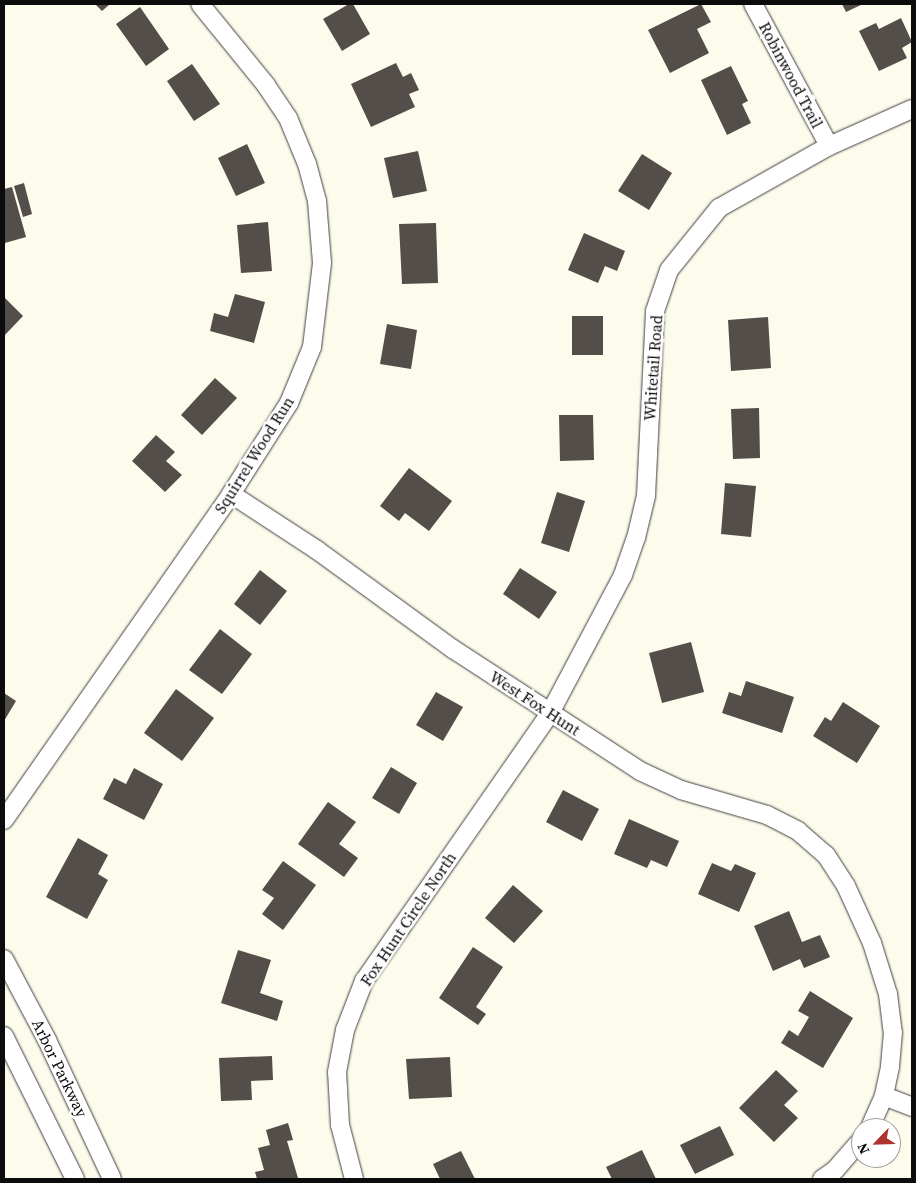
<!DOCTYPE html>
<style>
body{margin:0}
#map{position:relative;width:916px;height:1183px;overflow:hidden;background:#fdfbec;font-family:"Source Serif 4",serif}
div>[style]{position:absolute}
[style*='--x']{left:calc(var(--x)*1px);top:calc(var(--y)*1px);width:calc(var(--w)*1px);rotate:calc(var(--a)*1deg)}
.building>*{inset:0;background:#534e49}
.roads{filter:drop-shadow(0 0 1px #3f3f3f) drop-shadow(0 0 1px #3f3f3f)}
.street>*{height:18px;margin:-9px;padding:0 9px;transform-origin:9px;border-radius:9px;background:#fff}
span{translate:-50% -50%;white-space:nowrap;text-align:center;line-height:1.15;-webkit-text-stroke:5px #fff;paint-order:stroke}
.street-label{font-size:16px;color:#0c0c0c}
.frame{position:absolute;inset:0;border:5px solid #0c0c0c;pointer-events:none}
.north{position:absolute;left:851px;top:1118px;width:50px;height:50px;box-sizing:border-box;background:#fff;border:1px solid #9e9e9e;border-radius:50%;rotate:246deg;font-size:14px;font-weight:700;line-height:20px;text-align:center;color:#0c0c0c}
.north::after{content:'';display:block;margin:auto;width:18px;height:22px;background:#b0332f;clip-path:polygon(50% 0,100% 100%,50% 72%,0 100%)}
</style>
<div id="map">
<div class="building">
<i style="clip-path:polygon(95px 4px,110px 4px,102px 11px)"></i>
<i style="clip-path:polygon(349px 4px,353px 4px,370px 34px,342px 51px,323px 19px)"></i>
<i style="clip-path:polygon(701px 4px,711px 22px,697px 29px,709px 53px,670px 73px,648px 30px)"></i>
<i style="clip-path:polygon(842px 4px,863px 4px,846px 12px)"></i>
<i style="clip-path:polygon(140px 7px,169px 49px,146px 66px,116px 24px)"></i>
<i style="clip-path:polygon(901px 18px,912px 42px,902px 48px,907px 58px,879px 71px,859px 31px,876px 23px,879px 29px)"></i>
<i style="clip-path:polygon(396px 63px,403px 77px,411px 73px,419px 90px,409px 94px,415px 107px,371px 127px,351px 84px)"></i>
<i style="clip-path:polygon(192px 64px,220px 104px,194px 121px,167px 81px)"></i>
<i style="clip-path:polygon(731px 66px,748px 101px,742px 104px,751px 123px,727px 135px,701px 80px)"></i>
<i style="clip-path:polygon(247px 144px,265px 183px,236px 196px,218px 158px)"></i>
<i style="clip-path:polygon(418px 151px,427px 191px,393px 198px,384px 158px)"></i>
<i style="clip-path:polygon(642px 154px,672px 173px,649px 210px,618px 191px)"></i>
<i style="clip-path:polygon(24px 183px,32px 214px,23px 217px,14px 186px)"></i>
<i style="clip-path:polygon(12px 187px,26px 237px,5px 243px,4px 189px)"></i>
<i style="clip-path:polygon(268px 222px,272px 271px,241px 273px,237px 225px)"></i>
<i style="clip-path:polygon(436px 223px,438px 283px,402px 284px,399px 224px)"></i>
<i style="clip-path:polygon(584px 233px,625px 251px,617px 271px,605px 266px,598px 283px,568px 270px)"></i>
<i style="clip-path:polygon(235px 294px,265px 302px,254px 343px,210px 331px,214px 313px,228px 317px)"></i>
<i style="clip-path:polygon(4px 297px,23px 316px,4px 336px)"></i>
<i style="clip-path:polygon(572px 316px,603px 316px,603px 355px,572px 355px)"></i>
<i style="clip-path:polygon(768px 317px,771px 368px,731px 371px,728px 320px)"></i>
<i style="clip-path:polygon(387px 324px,417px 330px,411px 369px,380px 364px)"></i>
<i style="clip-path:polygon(215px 378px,237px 398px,202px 435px,181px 415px)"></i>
<i style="clip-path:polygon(759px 408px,760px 458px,733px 459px,731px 409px)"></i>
<i style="clip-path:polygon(559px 415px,593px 415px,594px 460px,560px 461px)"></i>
<i style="clip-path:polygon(156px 435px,175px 452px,166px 461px,182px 475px,165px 492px,132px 461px)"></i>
<i style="clip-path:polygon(409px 468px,452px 501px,429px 531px,405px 513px,399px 521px,380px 506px)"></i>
<i style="clip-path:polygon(725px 483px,756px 486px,751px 537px,721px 534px)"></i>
<i style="clip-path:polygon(557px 492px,585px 501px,569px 552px,541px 543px)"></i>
<i style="clip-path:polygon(520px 568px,557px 592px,539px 619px,503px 594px)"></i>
<i style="clip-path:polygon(260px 570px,287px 591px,260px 625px,234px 604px)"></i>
<i style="clip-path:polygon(220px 629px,252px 654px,222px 694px,189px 670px)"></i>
<i style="clip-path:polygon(691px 642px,704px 692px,662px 703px,649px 653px)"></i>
<i style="clip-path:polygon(746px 681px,794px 697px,782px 733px,722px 713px,729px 692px,741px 696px)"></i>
<i style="clip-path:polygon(176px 689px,214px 718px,182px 761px,144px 733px)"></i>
<i style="clip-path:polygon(436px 692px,463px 707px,443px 741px,416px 725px)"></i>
<i style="clip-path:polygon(4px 693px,16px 701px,4px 721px)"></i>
<i style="clip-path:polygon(843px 702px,880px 726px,857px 763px,813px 736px,825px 717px,831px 721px)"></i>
<i style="clip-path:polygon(391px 767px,417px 783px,399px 814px,372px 798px)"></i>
<i style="clip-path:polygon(134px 768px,163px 784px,144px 820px,103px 799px,114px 778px,126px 784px)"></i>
<i style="clip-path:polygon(563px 790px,599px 809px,582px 841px,546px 822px)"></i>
<i style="clip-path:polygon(328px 802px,356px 822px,339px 844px,358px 858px,344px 877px,298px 844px)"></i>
<i style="clip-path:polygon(629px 819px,679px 841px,667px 867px,651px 860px,647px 868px,614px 854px)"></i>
<i style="clip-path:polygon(78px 838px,108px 855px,98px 874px,108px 880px,87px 919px,46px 897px)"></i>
<i style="clip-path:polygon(283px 861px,316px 885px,283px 930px,262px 914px,274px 898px,262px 890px)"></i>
<i style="clip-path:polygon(712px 863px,731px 871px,735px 864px,756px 873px,739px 912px,698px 894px)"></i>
<i style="clip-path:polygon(513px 885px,543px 911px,514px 943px,485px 918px)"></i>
<i style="clip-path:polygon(789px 911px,802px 942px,820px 935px,830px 957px,804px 968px,800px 959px,773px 971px,754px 926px)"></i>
<i style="clip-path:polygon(473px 947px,503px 967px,476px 1007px,486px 1014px,478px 1025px,439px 998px)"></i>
<i style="clip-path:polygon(238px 950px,271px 960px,260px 993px,283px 1001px,277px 1021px,221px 1003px)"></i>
<i style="clip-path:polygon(810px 991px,853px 1018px,823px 1068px,781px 1043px,789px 1030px,798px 1036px,809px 1017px,798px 1011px)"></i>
<i style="clip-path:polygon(272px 1056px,273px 1080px,251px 1081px,252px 1100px,221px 1101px,219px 1058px)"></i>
<i style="clip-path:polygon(450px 1057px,452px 1097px,409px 1099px,406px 1059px)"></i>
<i style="clip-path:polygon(776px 1070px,798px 1091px,784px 1105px,798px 1118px,774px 1142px,739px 1108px)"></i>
<i style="clip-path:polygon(288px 1123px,293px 1140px,287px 1141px,298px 1178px,257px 1179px,255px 1172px,264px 1170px,258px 1148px,270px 1145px,266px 1130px)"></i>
<i style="clip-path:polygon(720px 1126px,734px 1155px,695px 1174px,680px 1145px)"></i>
<i style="clip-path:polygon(642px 1150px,656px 1179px,612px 1179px,606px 1167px)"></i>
<i style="clip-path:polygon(461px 1151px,475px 1179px,440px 1179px,433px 1164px)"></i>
</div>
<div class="roads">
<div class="street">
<i style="--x:753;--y:4;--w:161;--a:61.8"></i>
<i style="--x:231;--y:494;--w:103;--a:33.1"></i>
<i style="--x:317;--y:550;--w:168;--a:36.1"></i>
<i style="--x:453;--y:649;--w:223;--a:33.1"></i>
<i style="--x:640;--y:771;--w:45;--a:24.9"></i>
<i style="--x:681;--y:790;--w:90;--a:16.2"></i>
<i style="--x:767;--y:815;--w:35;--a:27"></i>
<i style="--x:798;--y:831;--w:37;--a:41"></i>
<i style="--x:826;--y:855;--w:37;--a:57"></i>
<i style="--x:846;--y:886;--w:63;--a:65.5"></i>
<i style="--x:872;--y:943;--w:53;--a:72.6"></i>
<i style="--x:888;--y:994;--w:38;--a:83"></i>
<i style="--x:893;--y:1032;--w:35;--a:95"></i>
<i style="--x:890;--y:1067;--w:30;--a:102"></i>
<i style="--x:884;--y:1096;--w:35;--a:114"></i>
<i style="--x:4;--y:820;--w:397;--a:-55.1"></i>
<i style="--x:231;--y:494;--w:108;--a:-57.5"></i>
<i style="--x:289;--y:403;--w:61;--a:-67.7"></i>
<i style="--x:312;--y:347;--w:85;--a:-83.2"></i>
<i style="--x:322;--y:263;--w:62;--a:-94.6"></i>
<i style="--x:317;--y:201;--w:38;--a:-105"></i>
<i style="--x:307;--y:164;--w:50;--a:-112.4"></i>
<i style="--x:288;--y:118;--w:40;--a:-124"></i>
<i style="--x:266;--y:85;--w:104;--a:-129.2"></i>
<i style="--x:4;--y:959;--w:92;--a:62"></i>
<i style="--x:47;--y:1040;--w:153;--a:64.9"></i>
<i style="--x:4;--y:1036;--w:160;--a:63.6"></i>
<i style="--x:884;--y:1096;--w:30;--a:21"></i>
<i style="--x:354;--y:1179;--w:56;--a:-104.5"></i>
<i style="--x:340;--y:1125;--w:53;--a:-93.2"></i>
<i style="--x:337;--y:1072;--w:43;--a:-79.2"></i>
<i style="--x:345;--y:1030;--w:53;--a:-68.8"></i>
<i style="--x:364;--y:981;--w:326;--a:-55.2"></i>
<i style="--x:550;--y:713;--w:156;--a:-62.1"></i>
<i style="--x:623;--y:575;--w:39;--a:-71"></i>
<i style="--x:636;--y:538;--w:43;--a:-76.6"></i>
<i style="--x:646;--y:496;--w:185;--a:-87.2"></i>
<i style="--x:655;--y:311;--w:43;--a:-71.1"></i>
<i style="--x:669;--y:270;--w:80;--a:-51.1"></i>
<i style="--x:719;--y:208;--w:126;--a:-29.4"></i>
<i style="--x:829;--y:146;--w:91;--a:-24"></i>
<i style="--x:822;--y:1179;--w:16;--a:-35"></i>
<i style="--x:835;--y:1170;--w:40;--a:-49"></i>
</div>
</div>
<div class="street-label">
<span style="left:791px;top:75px;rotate:62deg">Robinwood Trail</span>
<span style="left:653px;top:368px;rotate:-86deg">Whitetail Road</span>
<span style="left:254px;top:455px;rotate:-58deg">Squirrel Wood Run</span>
<span style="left:535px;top:703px;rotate:33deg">West Fox Hunt</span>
<span style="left:408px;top:919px;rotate:-56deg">Fox Hunt Circle North</span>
<span style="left:60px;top:1068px;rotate:64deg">Arbor Parkway</span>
</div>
<div class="frame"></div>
<div class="north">N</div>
</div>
